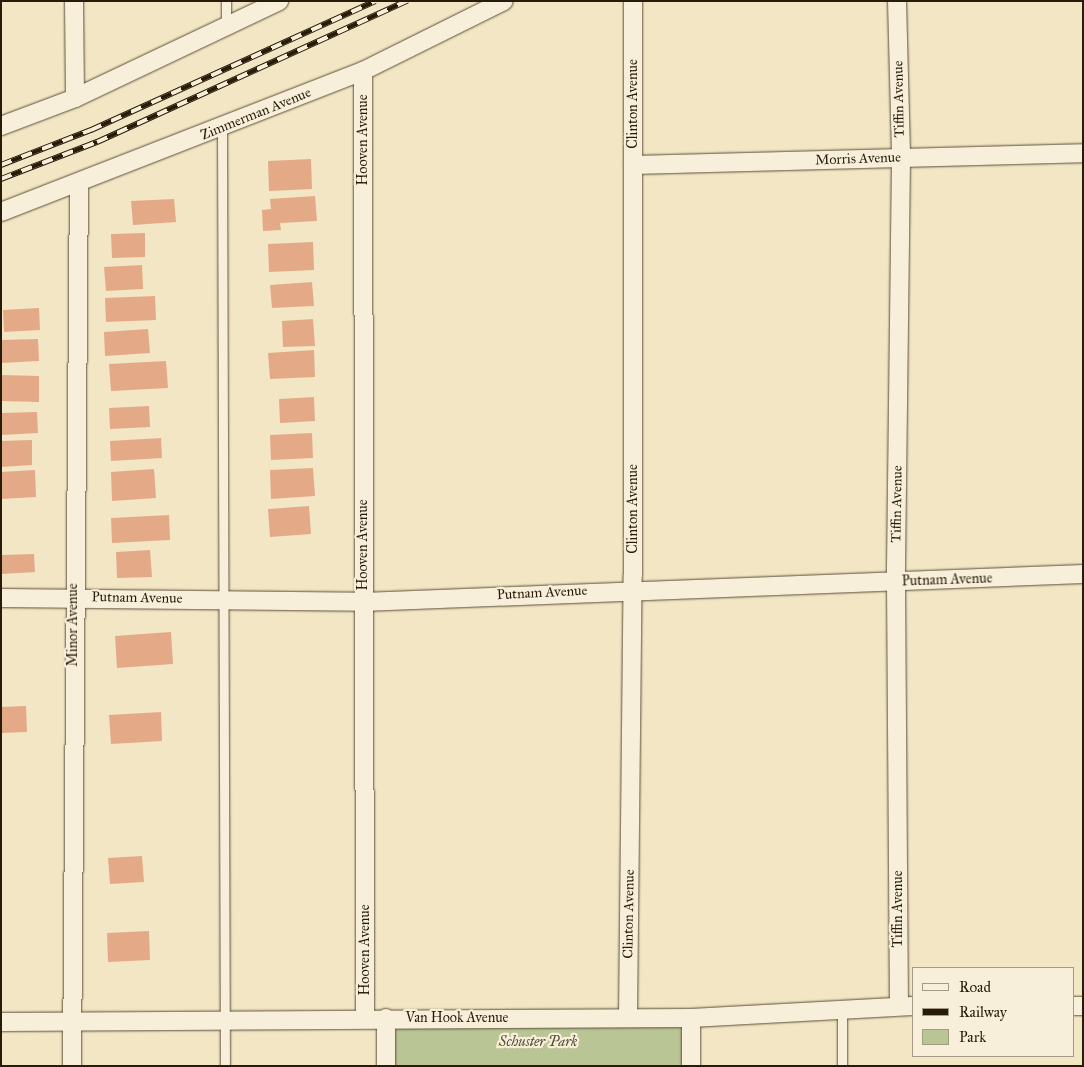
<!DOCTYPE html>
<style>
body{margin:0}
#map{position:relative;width:1084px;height:1067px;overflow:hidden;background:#f3e6c4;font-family:"IM FELL Great Primer",serif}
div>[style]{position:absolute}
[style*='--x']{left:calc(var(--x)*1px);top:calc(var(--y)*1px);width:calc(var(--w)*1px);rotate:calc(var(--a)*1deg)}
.green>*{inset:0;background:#b9c595}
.building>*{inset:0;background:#e4aa88}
.roads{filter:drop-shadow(0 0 1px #5b4e38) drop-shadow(0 0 1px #5b4e38)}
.lane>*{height:9px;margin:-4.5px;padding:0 4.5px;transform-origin:4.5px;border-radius:4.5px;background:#f7efd9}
.street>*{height:18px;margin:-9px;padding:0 9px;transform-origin:9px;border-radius:9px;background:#f7efd9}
.rail>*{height:5.5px;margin-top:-2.75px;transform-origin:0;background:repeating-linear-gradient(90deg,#f7efd9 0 11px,#281b09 0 22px);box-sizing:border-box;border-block:1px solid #281b09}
span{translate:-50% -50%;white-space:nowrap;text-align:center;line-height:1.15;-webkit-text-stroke:4.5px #f7efd9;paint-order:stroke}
.street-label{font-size:14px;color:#281b09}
.park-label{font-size:14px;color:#544e33;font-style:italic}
.frame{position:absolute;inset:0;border:2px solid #281b09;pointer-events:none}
.legend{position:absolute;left:912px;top:967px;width:162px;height:90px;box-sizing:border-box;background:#f7efd9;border:1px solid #a49a86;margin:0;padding:6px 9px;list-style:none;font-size:15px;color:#281b09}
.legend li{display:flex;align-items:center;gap:10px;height:25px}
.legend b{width:25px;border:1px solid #a49a86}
</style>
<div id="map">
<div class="green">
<i style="clip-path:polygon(386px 1018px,691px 1018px,691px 1066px,386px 1066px)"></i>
</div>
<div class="building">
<i style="clip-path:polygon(311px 159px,312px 189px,269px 191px,268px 161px)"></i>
<i style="clip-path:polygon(315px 196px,317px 221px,280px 223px,281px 230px,263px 231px,262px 210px,271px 209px,270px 199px)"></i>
<i style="clip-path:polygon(174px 199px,176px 222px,133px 225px,131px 201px)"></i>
<i style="clip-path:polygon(145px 233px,145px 257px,112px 258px,111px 234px)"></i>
<i style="clip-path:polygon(313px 242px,314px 270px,269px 272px,268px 244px)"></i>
<i style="clip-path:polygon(142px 265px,143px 289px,106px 291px,104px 267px)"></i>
<i style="clip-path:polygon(312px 282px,314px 306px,272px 308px,270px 285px)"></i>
<i style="clip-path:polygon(155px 296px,156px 320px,106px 322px,105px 298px)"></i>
<i style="clip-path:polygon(39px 308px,40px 330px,4px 332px,3px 310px)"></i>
<i style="clip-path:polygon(313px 319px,315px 346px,283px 347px,282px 321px)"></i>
<i style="clip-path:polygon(148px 329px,150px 353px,105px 356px,104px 332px)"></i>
<i style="clip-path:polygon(38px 339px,39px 361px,1px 363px,1px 340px)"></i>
<i style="clip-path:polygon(314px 350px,315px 377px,270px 379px,268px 353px)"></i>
<i style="clip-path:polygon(166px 361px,168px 388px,111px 391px,109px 364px)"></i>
<i style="clip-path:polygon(1px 375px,39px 376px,39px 402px,1px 401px)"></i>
<i style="clip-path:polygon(314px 397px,315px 421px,280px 423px,279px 399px)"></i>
<i style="clip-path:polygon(149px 406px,150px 427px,110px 429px,109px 408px)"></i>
<i style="clip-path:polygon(37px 412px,38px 433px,1px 435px,1px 413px)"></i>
<i style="clip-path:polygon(312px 433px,313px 458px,271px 460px,270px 435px)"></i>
<i style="clip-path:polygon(161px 438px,162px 458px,111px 461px,110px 441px)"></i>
<i style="clip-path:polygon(32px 440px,32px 465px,1px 467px,1px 441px)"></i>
<i style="clip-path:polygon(313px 468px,315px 496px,271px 499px,270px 470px)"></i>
<i style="clip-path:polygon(154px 469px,156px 498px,112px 501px,111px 472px)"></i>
<i style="clip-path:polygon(35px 470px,36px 497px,1px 499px,1px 472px)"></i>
<i style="clip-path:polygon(309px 506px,311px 534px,270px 537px,268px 509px)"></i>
<i style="clip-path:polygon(169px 515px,170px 540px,112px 543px,111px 518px)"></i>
<i style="clip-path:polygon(150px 550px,152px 577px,117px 578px,116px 552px)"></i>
<i style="clip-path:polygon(34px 554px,35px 572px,1px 574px,1px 555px)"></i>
<i style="clip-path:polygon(171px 632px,173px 664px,117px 668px,115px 636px)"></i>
<i style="clip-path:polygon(26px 706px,27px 732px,1px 733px,1px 707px)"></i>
<i style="clip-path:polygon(161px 712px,162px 741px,111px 744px,109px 715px)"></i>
<i style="clip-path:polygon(142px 856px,144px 882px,110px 884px,108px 858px)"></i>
<i style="clip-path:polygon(149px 931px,150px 960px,108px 962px,107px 933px)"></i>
</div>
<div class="roads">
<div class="lane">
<i style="--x:226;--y:1;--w:25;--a:90"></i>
<i style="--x:222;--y:127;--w:939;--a:89.82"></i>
<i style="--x:842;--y:1009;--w:57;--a:90"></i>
</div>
<div class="street">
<i style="--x:74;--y:1;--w:97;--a:89.4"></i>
<i style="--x:897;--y:1;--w:157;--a:88.5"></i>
<i style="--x:901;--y:158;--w:424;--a:90.7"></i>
<i style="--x:896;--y:582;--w:424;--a:89.6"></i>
<i style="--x:363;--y:71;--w:947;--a:89.88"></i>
<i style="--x:1;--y:126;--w:79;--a:-20.7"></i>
<i style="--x:75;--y:98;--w:226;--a:-25.4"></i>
<i style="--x:633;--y:165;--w:450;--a:-1.5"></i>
<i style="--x:1;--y:212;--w:388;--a:-21.3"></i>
<i style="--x:363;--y:71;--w:157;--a:-26.4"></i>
<i style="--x:1;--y:598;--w:362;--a:0.6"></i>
<i style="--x:363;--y:602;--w:721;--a:-2.23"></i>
<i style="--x:1073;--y:1006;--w:10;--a:0"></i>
<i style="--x:628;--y:1018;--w:443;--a:-89.4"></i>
<i style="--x:633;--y:575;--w:574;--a:-90"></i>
<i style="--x:1;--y:1022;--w:690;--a:-0.33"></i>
<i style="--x:691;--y:1018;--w:222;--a:-3.1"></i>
<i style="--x:72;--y:1066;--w:882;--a:-89.55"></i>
<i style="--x:386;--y:1066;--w:48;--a:-90"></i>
<i style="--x:691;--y:1066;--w:48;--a:-90"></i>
</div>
</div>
<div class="rail">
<i style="--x:1;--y:165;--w:97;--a:-21.3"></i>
<i style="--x:91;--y:130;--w:312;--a:-24.4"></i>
<i style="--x:1;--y:179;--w:103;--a:-21.1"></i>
<i style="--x:97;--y:142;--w:341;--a:-24.5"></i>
</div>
<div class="street-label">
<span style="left:899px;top:99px;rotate:-91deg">Tiffin Avenue</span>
<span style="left:633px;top:104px;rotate:-90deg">Clinton Avenue</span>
<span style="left:256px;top:114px;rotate:-22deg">Zimmerman Avenue</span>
<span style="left:363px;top:140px;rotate:-90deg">Hooven Avenue</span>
<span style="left:858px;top:159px;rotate:-2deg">Morris Avenue</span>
<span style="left:897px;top:504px;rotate:-89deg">Tiffin Avenue</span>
<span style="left:633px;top:509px;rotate:-90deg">Clinton Avenue</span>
<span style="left:363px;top:545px;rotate:-90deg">Hooven Avenue</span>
<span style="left:947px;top:580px;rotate:-2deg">Putnam Avenue</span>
<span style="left:542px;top:593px;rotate:-3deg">Putnam Avenue</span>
<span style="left:137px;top:598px;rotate:1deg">Putnam Avenue</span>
<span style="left:73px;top:625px;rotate:-90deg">Minor Avenue</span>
<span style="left:898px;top:909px;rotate:-90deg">Tiffin Avenue</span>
<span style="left:629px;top:914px;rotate:-89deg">Clinton Avenue</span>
<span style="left:365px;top:950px;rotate:-90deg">Hooven Avenue</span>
<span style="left:457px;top:1018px">Van Hook Avenue</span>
</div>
<div class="park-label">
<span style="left:538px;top:1042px">Schuster Park</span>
</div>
<div class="frame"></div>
<ul class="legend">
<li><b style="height:6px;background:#f7efd9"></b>Road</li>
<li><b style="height:6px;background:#281b09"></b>Railway</li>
<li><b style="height:14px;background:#b9c595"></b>Park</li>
</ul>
</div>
